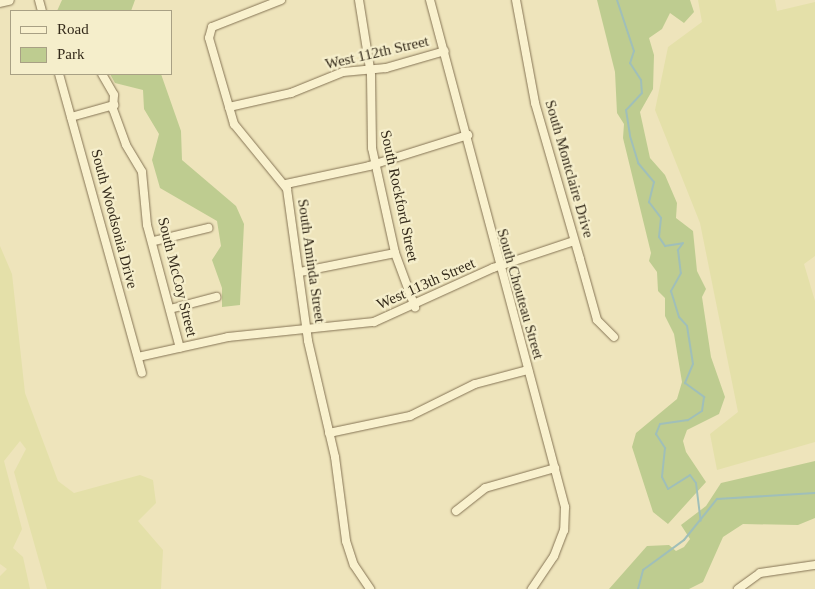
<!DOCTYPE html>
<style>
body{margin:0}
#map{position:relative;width:815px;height:589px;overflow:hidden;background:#eee4bb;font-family:"Times New Roman",serif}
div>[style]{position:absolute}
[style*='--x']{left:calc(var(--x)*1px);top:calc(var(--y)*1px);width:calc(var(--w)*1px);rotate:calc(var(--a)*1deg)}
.farmland>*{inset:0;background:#e4e0a9}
.green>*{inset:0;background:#becc90}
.stream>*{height:2px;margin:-1px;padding:0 1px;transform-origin:1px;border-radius:1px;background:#a0bfb9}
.roads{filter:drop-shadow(0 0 1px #857455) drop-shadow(0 0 1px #857455)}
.street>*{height:8px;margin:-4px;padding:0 4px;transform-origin:4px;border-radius:4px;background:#f9f1ce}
.secondary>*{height:10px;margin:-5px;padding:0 5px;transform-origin:5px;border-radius:5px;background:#f9f1ce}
span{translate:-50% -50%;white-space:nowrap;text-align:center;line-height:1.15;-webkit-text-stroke:4.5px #f5eecb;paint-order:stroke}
.street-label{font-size:15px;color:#342a1a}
.legend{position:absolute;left:10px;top:10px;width:162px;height:65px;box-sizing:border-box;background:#f5eecb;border:1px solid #a8a084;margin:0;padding:6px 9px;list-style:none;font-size:15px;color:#342a1a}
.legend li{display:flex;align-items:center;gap:10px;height:25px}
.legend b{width:25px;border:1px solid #a8a084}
</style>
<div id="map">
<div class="farmland">
<i style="clip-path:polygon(698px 0,775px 0,777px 11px,815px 2px,815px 256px,804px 264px,815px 301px,815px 442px,717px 470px,710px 434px,738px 412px,700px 223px,655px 110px,668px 47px,702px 22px)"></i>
<i style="clip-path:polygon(0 246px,12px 274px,25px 393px,58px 481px,74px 493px,140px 475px,153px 480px,156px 503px,138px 521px,163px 550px,161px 589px,47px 589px,14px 472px,26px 449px,20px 441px,4px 461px,22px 529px,13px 548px,23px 557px,30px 589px,0 589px,0 576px,7px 569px,0 564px)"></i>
</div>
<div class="green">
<i style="clip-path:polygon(62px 0,135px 0,131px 11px,57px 11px)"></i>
<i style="clip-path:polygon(597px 0,690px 0,694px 12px,684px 23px,670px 13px,662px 29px,649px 38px,654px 55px,653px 89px,640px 112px,650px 158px,665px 175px,677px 203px,676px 218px,693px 231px,697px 271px,706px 289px,702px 297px,711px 357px,725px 397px,719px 414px,687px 430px,683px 441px,686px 452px,706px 482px,668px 524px,653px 512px,632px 447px,636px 433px,677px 399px,682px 382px,674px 334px,665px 316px,665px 298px,658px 291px,657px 272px,649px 261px,651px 253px,623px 138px,624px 124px,617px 113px,615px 72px)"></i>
<i style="clip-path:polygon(110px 74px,161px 74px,181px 131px,182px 160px,236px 206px,244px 224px,240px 305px,222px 307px,222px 288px,212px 260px,221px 246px,217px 221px,160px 188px,152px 160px,159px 134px,144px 109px,143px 90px,115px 83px)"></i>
<i style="clip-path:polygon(815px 461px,815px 518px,798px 525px,743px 524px,723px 537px,703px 582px,689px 589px,609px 589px,647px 546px,669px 545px,676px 551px,684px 547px,690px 539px,681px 525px,706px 506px,721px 483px)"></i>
</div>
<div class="stream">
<i style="--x:617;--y:0;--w:54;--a:71.6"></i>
<i style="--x:634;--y:51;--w:13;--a:108"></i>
<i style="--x:630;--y:63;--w:20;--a:57"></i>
<i style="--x:641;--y:80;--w:13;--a:86"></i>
<i style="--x:642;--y:93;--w:23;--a:133"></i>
<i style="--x:626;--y:110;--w:26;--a:81"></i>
<i style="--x:630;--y:136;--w:28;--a:73"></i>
<i style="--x:638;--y:163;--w:25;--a:50"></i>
<i style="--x:654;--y:182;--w:21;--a:104"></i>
<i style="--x:649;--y:202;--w:20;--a:53"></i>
<i style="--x:661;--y:218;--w:19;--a:96"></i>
<i style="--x:659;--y:237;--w:11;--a:56"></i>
<i style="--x:665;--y:246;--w:18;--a:-9"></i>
<i style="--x:683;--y:243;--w:9;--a:126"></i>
<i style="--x:678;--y:250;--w:23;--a:83"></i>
<i style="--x:681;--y:273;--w:21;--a:119"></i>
<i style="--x:671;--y:291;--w:27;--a:73"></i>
<i style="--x:679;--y:317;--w:12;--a:48"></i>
<i style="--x:687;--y:326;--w:38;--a:81"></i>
<i style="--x:693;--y:364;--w:21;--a:113"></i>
<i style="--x:685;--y:383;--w:24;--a:36"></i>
<i style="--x:704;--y:397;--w:14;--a:98"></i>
<i style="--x:702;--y:411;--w:17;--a:147"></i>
<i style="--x:688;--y:420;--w:28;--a:172"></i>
<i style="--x:660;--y:424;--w:11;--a:112"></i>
<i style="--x:656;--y:434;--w:17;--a:57"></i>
<i style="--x:665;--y:448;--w:29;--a:96"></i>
<i style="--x:662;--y:477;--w:13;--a:63"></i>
<i style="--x:668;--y:489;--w:26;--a:-32"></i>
<i style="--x:690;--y:475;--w:10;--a:53"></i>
<i style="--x:696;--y:483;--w:38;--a:83"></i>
<i style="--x:638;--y:589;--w:20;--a:-75"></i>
<i style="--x:643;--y:570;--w:51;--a:-36.2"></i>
<i style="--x:684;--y:540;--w:53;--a:-51.2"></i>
<i style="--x:717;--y:499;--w:98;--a:-3.5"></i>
</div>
<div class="roads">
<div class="street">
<i style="--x:39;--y:0;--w:11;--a:75"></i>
<i style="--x:281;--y:0;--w:74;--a:158.6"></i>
<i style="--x:212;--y:27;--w:11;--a:105"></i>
<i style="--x:209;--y:38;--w:90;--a:73.8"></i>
<i style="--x:234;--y:124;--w:84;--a:50.8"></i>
<i style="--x:287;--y:189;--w:153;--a:82.1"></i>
<i style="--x:308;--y:341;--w:119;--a:76.9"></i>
<i style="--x:335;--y:457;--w:85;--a:82.5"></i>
<i style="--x:346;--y:541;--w:25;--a:72"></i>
<i style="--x:354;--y:565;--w:29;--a:56"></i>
<i style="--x:359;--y:0;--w:76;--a:80.9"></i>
<i style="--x:371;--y:75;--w:73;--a:89.2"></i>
<i style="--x:372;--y:148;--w:107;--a:77.6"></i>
<i style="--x:395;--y:253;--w:58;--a:69.7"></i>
<i style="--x:430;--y:0;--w:525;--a:75.09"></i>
<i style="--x:565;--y:507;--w:23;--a:92"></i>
<i style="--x:564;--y:530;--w:28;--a:111"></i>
<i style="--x:554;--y:556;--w:40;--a:124"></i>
<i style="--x:516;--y:0;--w:105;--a:79.5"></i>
<i style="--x:535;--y:103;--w:162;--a:73.9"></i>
<i style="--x:580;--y:259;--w:63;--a:74.4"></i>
<i style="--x:597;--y:320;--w:24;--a:45"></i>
<i style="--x:59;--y:74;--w:310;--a:74.5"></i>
<i style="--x:102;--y:74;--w:24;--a:60"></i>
<i style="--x:114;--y:95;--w:14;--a:94"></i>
<i style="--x:113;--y:109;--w:38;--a:70"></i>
<i style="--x:126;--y:145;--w:31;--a:59"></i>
<i style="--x:142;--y:172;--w:53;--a:84.6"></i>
<i style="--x:147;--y:225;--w:127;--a:75"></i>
<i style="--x:229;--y:107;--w:64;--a:-12.7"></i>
<i style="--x:291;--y:93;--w:56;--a:-22"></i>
<i style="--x:343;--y:72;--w:43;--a:-5.3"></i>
<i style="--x:386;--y:68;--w:61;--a:-16.1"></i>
<i style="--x:71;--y:117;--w:45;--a:-15.6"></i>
<i style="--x:286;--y:184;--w:85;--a:-12.2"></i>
<i style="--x:369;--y:166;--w:104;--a:-17.4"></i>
<i style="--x:154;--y:241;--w:56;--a:-13.5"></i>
<i style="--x:300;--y:272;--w:97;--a:-11.3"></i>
<i style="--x:170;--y:309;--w:48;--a:-14.6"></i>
<i style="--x:138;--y:357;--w:92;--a:-12.5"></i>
<i style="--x:228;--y:337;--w:147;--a:-5.9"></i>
<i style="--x:374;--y:322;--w:131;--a:-24.4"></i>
<i style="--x:493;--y:268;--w:85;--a:-18.4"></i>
<i style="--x:329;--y:433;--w:83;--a:-11.9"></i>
<i style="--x:410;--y:416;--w:72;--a:-26.2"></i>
<i style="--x:475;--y:384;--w:55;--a:-14.8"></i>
<i style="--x:456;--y:511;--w:37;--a:-38"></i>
<i style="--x:485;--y:488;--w:73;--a:-15.9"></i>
<i style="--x:738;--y:589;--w:27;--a:-36"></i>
<i style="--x:760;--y:573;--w:56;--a:-8.3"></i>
</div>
<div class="secondary">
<i style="--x:0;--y:2;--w:9;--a:-13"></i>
</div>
</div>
<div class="street-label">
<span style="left:377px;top:53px;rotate:-13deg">West 112th Street</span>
<span style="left:569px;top:169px;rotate:74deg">South Montclaire Drive</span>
<span style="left:399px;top:196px;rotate:78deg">South Rockford Street</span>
<span style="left:114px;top:219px;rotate:75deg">South Woodsonia Drive</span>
<span style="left:311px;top:261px;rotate:82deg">South Aminda Street</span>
<span style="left:177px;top:277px;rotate:76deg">South McCoy Street</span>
<span style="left:426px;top:284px;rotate:-24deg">West 113th Street</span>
<span style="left:520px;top:294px;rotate:74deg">South Chouteau Street</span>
</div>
<ul class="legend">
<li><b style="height:6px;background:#f9f1ce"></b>Road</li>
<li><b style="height:14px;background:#becc90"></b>Park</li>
</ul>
</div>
